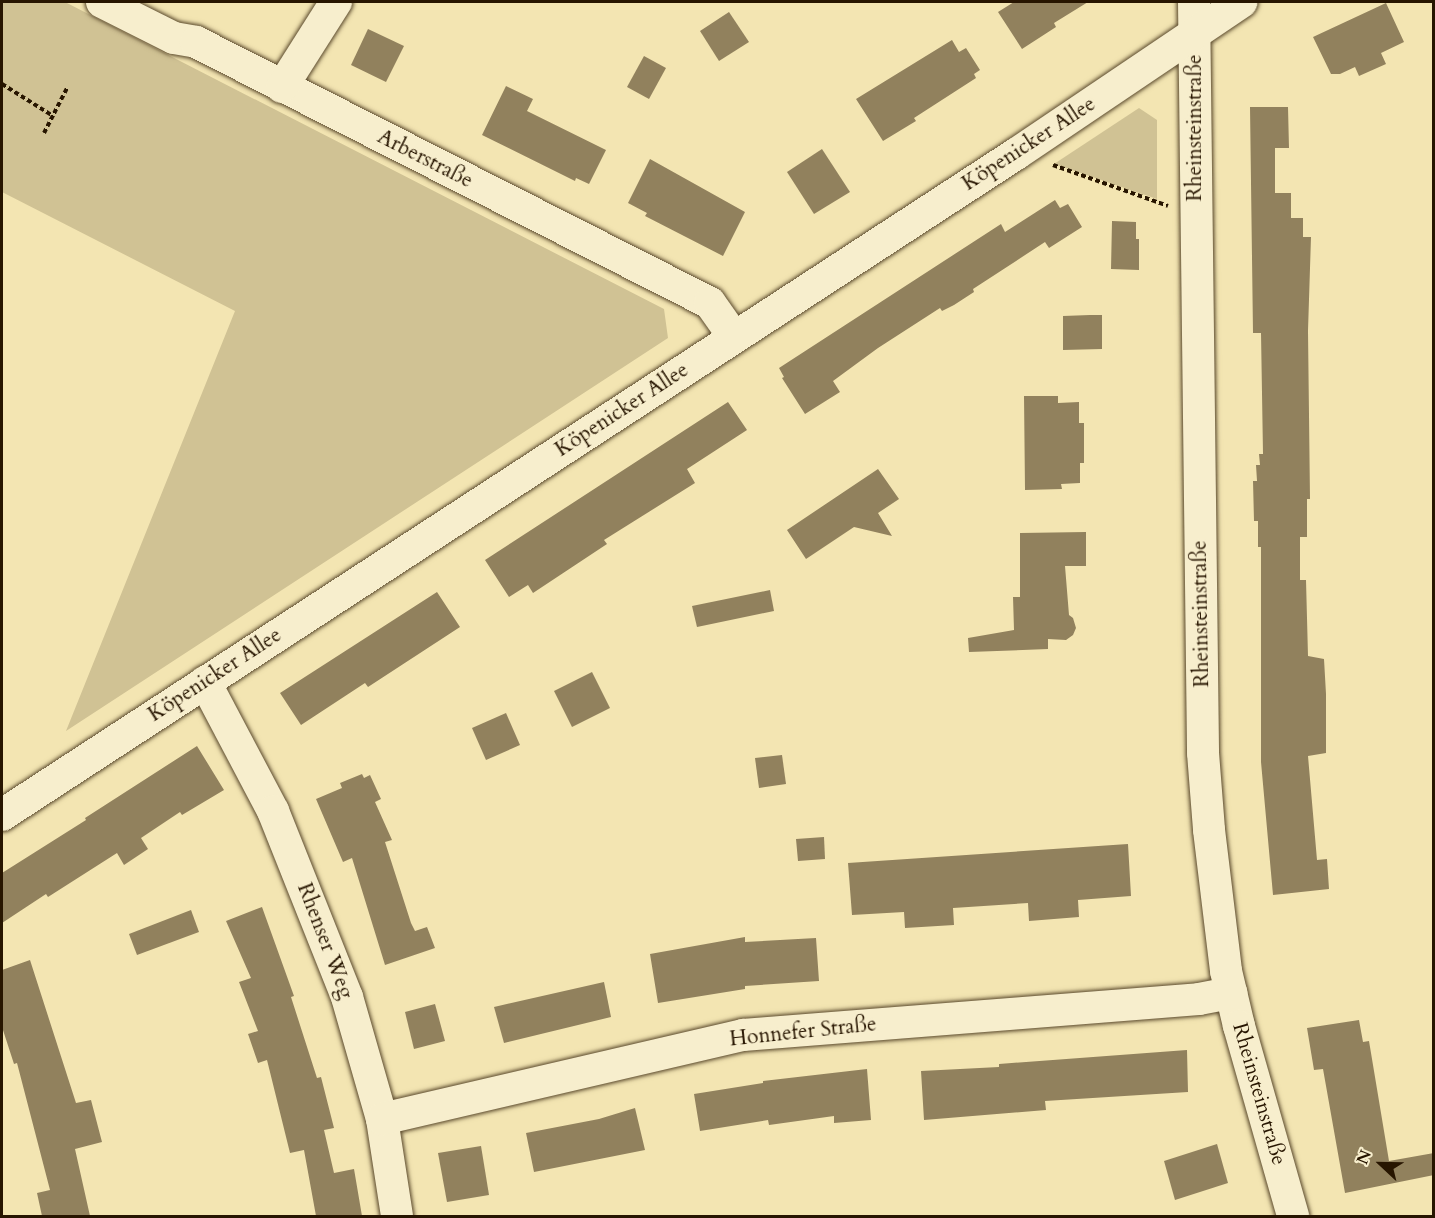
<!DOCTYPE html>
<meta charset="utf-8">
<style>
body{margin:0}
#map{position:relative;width:1435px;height:1218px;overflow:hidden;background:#f3e5b2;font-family:Cardo,serif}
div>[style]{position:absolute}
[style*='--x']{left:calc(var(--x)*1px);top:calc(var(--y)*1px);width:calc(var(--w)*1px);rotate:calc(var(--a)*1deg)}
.green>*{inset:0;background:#d0c294}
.building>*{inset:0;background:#91815d}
.path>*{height:4px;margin-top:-2px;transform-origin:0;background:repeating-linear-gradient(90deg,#271500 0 4.5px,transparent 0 7.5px)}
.roads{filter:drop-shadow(0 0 2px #5a492c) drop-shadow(0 0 2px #5a492c)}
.street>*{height:32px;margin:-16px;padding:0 16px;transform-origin:16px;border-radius:16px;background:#f7eecd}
span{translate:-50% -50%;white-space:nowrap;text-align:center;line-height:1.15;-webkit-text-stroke:4.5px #f7eecd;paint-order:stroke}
.street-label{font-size:21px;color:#271500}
.frame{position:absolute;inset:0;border:3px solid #271500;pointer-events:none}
.north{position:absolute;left:1351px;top:1134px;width:60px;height:60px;-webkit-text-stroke:4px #f7eecd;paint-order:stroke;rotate:292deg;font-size:16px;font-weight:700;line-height:24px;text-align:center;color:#271500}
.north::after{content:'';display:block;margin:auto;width:21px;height:27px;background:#271500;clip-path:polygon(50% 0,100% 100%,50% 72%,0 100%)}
</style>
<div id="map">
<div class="green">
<i style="clip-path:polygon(2px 2px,65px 2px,664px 309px,668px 338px,66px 731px,235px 311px,2px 192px)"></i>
<i style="clip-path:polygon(1139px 108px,1157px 120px,1157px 199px,1054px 164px)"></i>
</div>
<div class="building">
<i style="clip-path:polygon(1014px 2px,1088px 2px,1054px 23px,1056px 27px,1022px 49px,998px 12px)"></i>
<i style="clip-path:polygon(1386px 3px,1404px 42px,1381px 53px,1386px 64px,1359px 76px,1355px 67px,1340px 74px,1331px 74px,1313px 37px)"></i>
<i style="clip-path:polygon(729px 12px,749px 42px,719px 61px,700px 31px)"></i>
<i style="clip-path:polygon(368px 29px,404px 46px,386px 82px,351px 65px)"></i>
<i style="clip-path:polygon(952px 40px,959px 52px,966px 48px,980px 70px,974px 74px,976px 78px,914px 118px,916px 121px,883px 141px,856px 99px)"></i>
<i style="clip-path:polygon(644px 56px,666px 68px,649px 99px,627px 87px)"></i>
<i style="clip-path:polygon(506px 86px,533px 99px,527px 111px,606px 150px,589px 184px,576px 178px,575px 181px,482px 135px)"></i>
<i style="clip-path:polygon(1250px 107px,1288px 107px,1289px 148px,1275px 148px,1275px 193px,1291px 193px,1291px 218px,1303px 218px,1303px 237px,1311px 237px,1308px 331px,1310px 499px,1307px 499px,1307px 537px,1300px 537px,1300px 580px,1306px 580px,1308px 656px,1324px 659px,1326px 694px,1326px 753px,1308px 756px,1317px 860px,1327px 859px,1329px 889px,1273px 895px,1261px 762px,1261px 547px,1258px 547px,1258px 521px,1254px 521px,1253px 481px,1257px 481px,1256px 465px,1260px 465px,1259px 454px,1263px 454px,1261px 333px,1253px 333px)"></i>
<i style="clip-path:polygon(822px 149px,850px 192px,814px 214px,787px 172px)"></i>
<i style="clip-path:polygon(650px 159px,745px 212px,723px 256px,645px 216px,647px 213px,628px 203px)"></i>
<i style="clip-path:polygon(1055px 200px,1060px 208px,1068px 204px,1082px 227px,1049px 248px,1045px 242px,973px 289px,974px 292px,954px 305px,942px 311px,940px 308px,878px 348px,833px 381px,840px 392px,805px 414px,782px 378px,784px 377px,779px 368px,1001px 224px,1005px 232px)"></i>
<i style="clip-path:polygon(1112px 221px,1136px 222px,1136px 239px,1139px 239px,1139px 270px,1111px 269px)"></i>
<i style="clip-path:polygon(1090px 315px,1102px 315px,1102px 349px,1063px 350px,1063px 316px)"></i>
<i style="clip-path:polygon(1024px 396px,1058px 396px,1058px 403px,1079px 402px,1079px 423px,1084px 423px,1084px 463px,1080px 463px,1080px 483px,1061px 484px,1062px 489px,1025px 490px)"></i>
<i style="clip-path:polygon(728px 402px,747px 430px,687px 469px,695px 483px,604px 540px,607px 544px,533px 593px,528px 585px,509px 597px,485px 560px)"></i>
<i style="clip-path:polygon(878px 469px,899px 499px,878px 513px,892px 536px,854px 527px,806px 559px,787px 530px)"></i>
<i style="clip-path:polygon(1086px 532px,1086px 566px,1065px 566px,1069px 615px,1073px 618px,1076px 628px,1073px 635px,1066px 640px,1048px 639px,1048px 649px,969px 652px,968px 638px,1014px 630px,1013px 597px,1020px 597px,1020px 533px)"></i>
<i style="clip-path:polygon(770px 590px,774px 611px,697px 627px,692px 606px)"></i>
<i style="clip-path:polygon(437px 592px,460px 627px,368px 687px,365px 683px,301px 725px,280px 693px)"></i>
<i style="clip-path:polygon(592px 672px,610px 708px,572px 727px,554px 691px)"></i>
<i style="clip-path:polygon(506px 713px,520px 745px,486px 760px,472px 728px)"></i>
<i style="clip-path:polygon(197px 746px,224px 790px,182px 815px,180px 812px,141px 838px,148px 849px,124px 865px,117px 853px,48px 897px,46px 894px,2px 923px,2px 873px,86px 820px,85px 818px)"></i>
<i style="clip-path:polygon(782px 755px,786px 784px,759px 788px,755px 758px)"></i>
<i style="clip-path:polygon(362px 774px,364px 778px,370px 775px,381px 799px,375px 802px,392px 840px,385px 842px,411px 923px,415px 931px,427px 927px,435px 948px,385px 965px,352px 858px,343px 862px,316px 799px,342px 788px,340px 783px)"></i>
<i style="clip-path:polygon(824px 837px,825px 859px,798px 861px,796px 839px)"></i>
<i style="clip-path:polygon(1128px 844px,1131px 896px,1078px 900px,1079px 917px,1029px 921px,1028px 903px,953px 908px,954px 925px,905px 928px,904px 912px,852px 915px,848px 863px)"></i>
<i style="clip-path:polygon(262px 907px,294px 996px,291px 997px,317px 1078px,321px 1077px,334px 1128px,324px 1130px,334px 1173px,354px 1169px,362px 1216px,316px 1216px,304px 1150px,290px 1153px,267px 1060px,258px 1063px,248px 1034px,258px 1031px,239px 982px,251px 978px,226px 921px)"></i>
<i style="clip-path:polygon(191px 910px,199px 932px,137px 955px,129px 934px)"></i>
<i style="clip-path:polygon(745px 937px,745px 942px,816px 938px,819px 981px,745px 986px,745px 989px,658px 1003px,650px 954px)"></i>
<i style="clip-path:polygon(30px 960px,76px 1103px,91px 1100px,102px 1142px,75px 1149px,90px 1216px,42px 1216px,37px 1193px,50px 1190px,17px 1063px,14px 1064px,2px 1027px,2px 970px)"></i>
<i style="clip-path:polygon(604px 982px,611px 1017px,504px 1043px,494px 1007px)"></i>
<i style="clip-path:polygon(435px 1004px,445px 1041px,414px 1049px,405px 1012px)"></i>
<i style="clip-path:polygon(1359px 1020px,1363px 1042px,1369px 1041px,1389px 1161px,1434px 1153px,1434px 1175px,1345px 1193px,1323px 1069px,1314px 1070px,1307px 1028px)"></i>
<i style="clip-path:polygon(1187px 1050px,1188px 1092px,1045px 1101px,1046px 1110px,924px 1120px,921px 1071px,999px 1067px,999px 1064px)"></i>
<i style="clip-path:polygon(867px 1069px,871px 1120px,834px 1123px,834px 1116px,769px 1125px,768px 1120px,700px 1131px,694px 1094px,763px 1083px,763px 1081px)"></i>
<i style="clip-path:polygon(635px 1108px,645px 1150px,534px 1172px,526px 1133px,599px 1119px)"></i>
<i style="clip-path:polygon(1217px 1144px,1228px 1183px,1175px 1200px,1164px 1161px)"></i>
<i style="clip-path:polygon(481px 1146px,489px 1195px,447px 1202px,438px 1153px)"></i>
</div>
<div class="path">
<i style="--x:2;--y:84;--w:60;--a:32.1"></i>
<i style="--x:44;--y:133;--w:51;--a:-62.9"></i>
<i style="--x:1053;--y:165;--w:122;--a:19.6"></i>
</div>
<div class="roads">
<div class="street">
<i style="--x:102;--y:2;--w:80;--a:26.6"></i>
<i style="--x:174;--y:38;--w:22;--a:10"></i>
<i style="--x:196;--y:42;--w:576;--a:26.92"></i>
<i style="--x:710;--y:303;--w:42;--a:54.8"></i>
<i style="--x:1194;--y:2;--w:751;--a:89.31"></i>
<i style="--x:1203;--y:753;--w:77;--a:85.5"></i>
<i style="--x:1209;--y:830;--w:142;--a:83.1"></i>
<i style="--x:1226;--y:971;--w:57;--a:76.7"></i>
<i style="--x:1239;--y:1026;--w:198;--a:74.1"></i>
<i style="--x:282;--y:87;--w:101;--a:-57.6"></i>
<i style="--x:205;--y:682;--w:146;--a:62.2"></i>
<i style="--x:273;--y:811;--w:200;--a:68.3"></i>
<i style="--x:347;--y:997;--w:127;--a:74"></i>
<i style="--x:382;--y:1119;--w:98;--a:81.2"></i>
<i style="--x:2;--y:815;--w:1210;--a:-33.1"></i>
<i style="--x:1016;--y:154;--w:272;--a:-34"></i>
<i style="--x:382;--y:1119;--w:371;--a:-13.1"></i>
<i style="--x:743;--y:1035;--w:457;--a:-4.5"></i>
<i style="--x:1199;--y:999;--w:33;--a:-11"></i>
</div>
</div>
<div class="street-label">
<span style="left:1195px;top:128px;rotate:-90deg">Rheinsteinstraße</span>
<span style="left:1029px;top:144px;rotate:-33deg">Köpenicker Allee</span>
<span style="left:425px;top:159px;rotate:27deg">Arberstraße</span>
<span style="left:622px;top:410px;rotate:-33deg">Köpenicker Allee</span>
<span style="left:1201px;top:614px;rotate:-91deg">Rheinsteinstraße</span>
<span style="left:215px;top:675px;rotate:-33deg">Köpenicker Allee</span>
<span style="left:325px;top:941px;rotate:69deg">Rhenser Weg</span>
<span style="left:803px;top:1032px;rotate:-6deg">Honnefer Straße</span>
<span style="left:1259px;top:1094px;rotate:74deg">Rheinsteinstraße</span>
</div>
<div class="frame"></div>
<div class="north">N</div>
</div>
